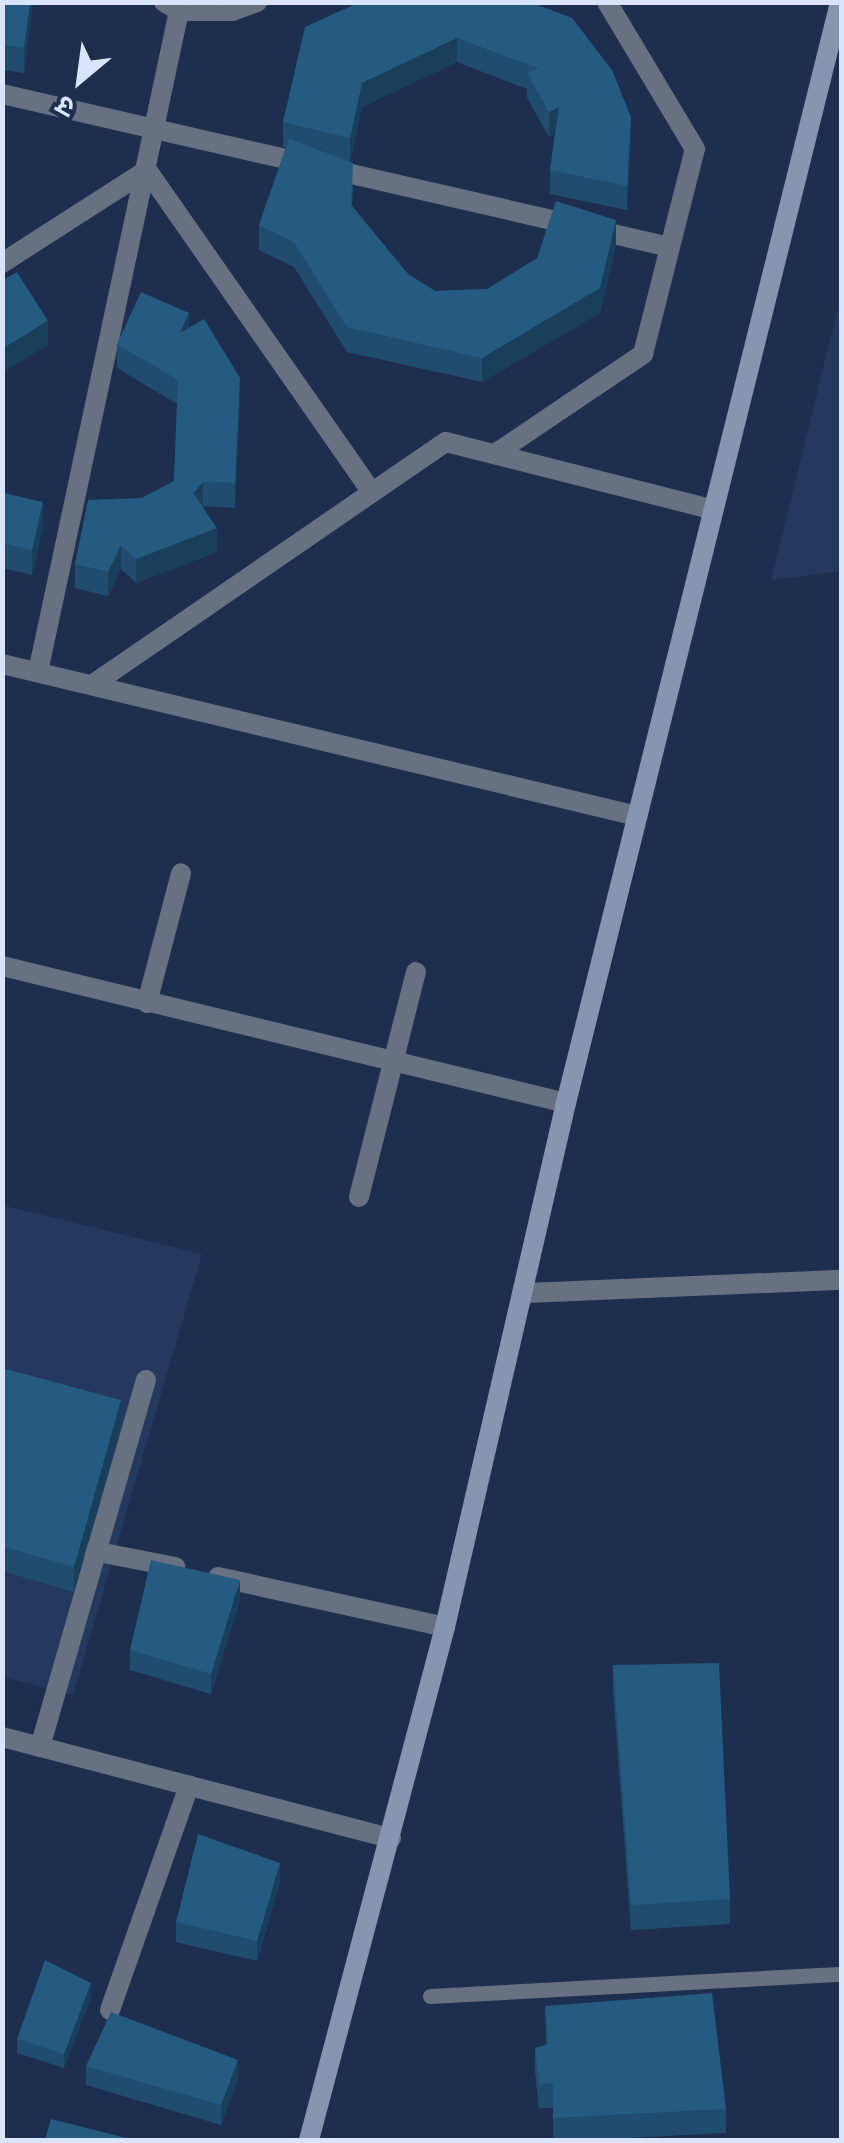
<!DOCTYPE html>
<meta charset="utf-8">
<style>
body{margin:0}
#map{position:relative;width:844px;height:2143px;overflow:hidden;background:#1e2e4f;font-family:Raleway,"Noto Sans Devanagari",sans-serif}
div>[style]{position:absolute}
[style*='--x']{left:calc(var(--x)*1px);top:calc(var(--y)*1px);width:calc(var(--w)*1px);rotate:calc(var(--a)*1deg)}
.built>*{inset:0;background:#25385e}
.lane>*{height:15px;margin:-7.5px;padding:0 7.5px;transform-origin:7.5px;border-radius:7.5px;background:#687182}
.street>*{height:20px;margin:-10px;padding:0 10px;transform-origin:10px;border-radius:10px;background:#687182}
.secondary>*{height:20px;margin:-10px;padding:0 10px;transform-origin:10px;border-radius:10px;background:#8795b0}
.wall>*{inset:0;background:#204d6f}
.shaded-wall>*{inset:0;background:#1a3f5a}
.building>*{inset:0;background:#255a81}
span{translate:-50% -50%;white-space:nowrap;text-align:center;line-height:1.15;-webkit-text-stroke:8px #1e2e4f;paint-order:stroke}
.frame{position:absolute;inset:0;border:5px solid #dae5fb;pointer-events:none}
.north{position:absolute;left:30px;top:30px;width:100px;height:100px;-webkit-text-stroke:8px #1e2e4f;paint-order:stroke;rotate:209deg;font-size:28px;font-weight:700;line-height:40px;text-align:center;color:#dae5fb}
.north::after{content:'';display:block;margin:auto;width:35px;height:45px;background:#dae5fb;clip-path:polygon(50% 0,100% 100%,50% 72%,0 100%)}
</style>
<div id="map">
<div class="built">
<i style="clip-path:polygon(841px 296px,841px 571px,771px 580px)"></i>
<i style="clip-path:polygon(2px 1205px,202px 1254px,73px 1695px,3px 1677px)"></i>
</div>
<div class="lane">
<i style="--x:430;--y:1996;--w:413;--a:-3.1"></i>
</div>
<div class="street">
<i style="--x:164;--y:2;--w:17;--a:31"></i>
<i style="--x:179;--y:11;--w:53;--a:0"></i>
<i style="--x:232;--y:11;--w:27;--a:-20"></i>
<i style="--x:2;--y:94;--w:685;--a:12.9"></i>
<i style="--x:147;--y:170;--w:393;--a:55.1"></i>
<i style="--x:2;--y:263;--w:172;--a:-32.7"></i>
<i style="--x:495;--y:454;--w:179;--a:-34"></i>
<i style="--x:643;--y:354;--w:211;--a:-75.8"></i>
<i style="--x:695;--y:149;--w:171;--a:-120.9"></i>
<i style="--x:2;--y:664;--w:653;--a:13.46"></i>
<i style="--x:38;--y:672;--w:676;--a:-77.96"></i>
<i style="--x:92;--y:685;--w:429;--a:-34.5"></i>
<i style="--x:446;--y:442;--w:276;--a:14.2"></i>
<i style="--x:2;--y:966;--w:580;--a:13.65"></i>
<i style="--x:147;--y:1003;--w:134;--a:-75.3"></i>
<i style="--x:359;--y:1197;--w:232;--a:-75.8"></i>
<i style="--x:527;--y:1293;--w:315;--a:-2.4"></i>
<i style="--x:93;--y:1551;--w:84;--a:11"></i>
<i style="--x:218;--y:1577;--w:232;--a:12.4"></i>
<i style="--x:2;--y:1737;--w:402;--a:14.6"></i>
<i style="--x:40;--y:1747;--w:382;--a:-73.9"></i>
<i style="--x:110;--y:2010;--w:238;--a:-70.6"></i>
</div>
<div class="secondary">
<i style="--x:309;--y:2140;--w:531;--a:-75.15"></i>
<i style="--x:445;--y:1627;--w:538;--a:-77"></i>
<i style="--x:566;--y:1103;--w:1135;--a:-76.02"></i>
</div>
<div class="wall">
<i style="clip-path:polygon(2px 2px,33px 2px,24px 73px,2px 70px)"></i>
<i style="clip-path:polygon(530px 2px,631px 142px,627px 210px,550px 194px,550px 170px,555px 133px,549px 137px,527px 98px,527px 89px,457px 62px,362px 107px,350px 162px,353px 188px,352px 206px,408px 274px,435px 291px,487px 289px,616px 245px,600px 313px,482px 382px,347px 352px,294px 267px,259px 250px,259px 225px,286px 147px,283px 147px,283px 122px)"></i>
<i style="clip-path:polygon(189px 328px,240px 402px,235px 508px,203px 506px,217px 552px,136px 583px,121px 569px,108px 596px,75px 588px,75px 564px,142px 498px,174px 481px,177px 404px,117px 368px,117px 344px)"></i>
<i style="clip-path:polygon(2px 489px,4px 493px,43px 527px,32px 575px,2px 568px)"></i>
<i style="clip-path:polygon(2px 1368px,121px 1425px,74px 1592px,2px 1571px)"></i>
<i style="clip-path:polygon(240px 1600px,211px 1694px,130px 1670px,130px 1650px)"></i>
<i style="clip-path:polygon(613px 1665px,730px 1899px,730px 1924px,631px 1930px,613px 1690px)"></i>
<i style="clip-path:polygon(280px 1882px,257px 1961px,176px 1942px,176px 1922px)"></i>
<i style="clip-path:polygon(91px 1997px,64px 2068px,17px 2053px,17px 2039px)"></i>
<i style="clip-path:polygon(545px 2006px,726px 2109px,726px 2133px,584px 2140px,553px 2140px,553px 2108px,539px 2108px,535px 2072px,535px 2048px,546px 2045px)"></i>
<i style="clip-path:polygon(86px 2066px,238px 2079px,221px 2125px,86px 2085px)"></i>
</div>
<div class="shaded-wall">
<i style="clip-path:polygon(30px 2px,33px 2px,33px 6px,24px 73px,24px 48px)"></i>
<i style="clip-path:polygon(457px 38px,457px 62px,362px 107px,350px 163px,350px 138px,362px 83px)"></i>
<i style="clip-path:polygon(559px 107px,559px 131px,549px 137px,549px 112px)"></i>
<i style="clip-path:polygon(631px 117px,631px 142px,627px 210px,627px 186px)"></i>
<i style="clip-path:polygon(616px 220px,616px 245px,600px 313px,482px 382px,482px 358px)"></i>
<i style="clip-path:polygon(189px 313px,189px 338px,180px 333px)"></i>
<i style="clip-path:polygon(48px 321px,48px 345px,2px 373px,2px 349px)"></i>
<i style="clip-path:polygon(240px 378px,240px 402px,235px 508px,235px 483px)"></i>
<i style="clip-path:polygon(203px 482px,203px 506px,193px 493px)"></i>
<i style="clip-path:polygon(43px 502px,43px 527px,32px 575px,32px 550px)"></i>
<i style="clip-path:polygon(217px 528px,217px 552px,136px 583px,136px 559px)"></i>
<i style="clip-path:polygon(121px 545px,121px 569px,108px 596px,108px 572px)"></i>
<i style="clip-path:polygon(121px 1400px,121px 1425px,74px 1592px,74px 1567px)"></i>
<i style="clip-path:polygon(240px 1580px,240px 1600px,211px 1694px,211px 1674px)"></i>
<i style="clip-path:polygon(280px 1863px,280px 1882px,257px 1961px,257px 1941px)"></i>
<i style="clip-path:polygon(91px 1983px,91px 1997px,64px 2068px,64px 2054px)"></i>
<i style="clip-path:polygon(238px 2060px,238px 2079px,221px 2125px,221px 2105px)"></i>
</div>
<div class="building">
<i style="clip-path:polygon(2px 2px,30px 2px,24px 48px,2px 45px)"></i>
<i style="clip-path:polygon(360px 2px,530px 2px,572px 18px,612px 70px,631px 117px,627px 186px,550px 170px,559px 107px,549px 112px,527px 73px,538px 68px,457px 38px,362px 83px,350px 138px,283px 122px,305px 27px)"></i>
<i style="clip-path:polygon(289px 139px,353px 163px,351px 205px,408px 274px,435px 291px,487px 289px,537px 258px,556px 201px,616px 220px,600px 288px,482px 358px,347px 327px,294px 242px,259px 225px)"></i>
<i style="clip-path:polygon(17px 272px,48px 321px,2px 349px,2px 281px)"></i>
<i style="clip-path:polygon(141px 292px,189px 313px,180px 333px,204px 319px,240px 378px,235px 483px,203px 482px,193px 493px,217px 528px,136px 559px,121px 545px,108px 572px,75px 564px,88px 500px,142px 498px,174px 481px,178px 380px,117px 344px)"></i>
<i style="clip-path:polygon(2px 489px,4px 493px,43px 502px,32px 550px,2px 543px)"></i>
<i style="clip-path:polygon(2px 1368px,121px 1400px,74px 1567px,2px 1546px)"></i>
<i style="clip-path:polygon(151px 1560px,240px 1580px,211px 1674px,130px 1650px)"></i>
<i style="clip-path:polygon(719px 1663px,730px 1899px,631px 1905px,613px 1665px)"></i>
<i style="clip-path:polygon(198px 1834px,280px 1863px,257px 1941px,176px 1922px)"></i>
<i style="clip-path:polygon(45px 1960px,91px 1983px,64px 2054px,17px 2039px)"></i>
<i style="clip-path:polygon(712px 1993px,726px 2109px,553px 2118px,553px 2083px,539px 2084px,535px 2048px,548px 2044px,545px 2006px)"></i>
<i style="clip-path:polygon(111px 2012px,238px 2060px,221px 2105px,86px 2066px)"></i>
<i style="clip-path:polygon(51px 2119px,134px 2140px,45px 2140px)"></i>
</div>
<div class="frame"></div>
<div class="north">उ</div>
</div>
